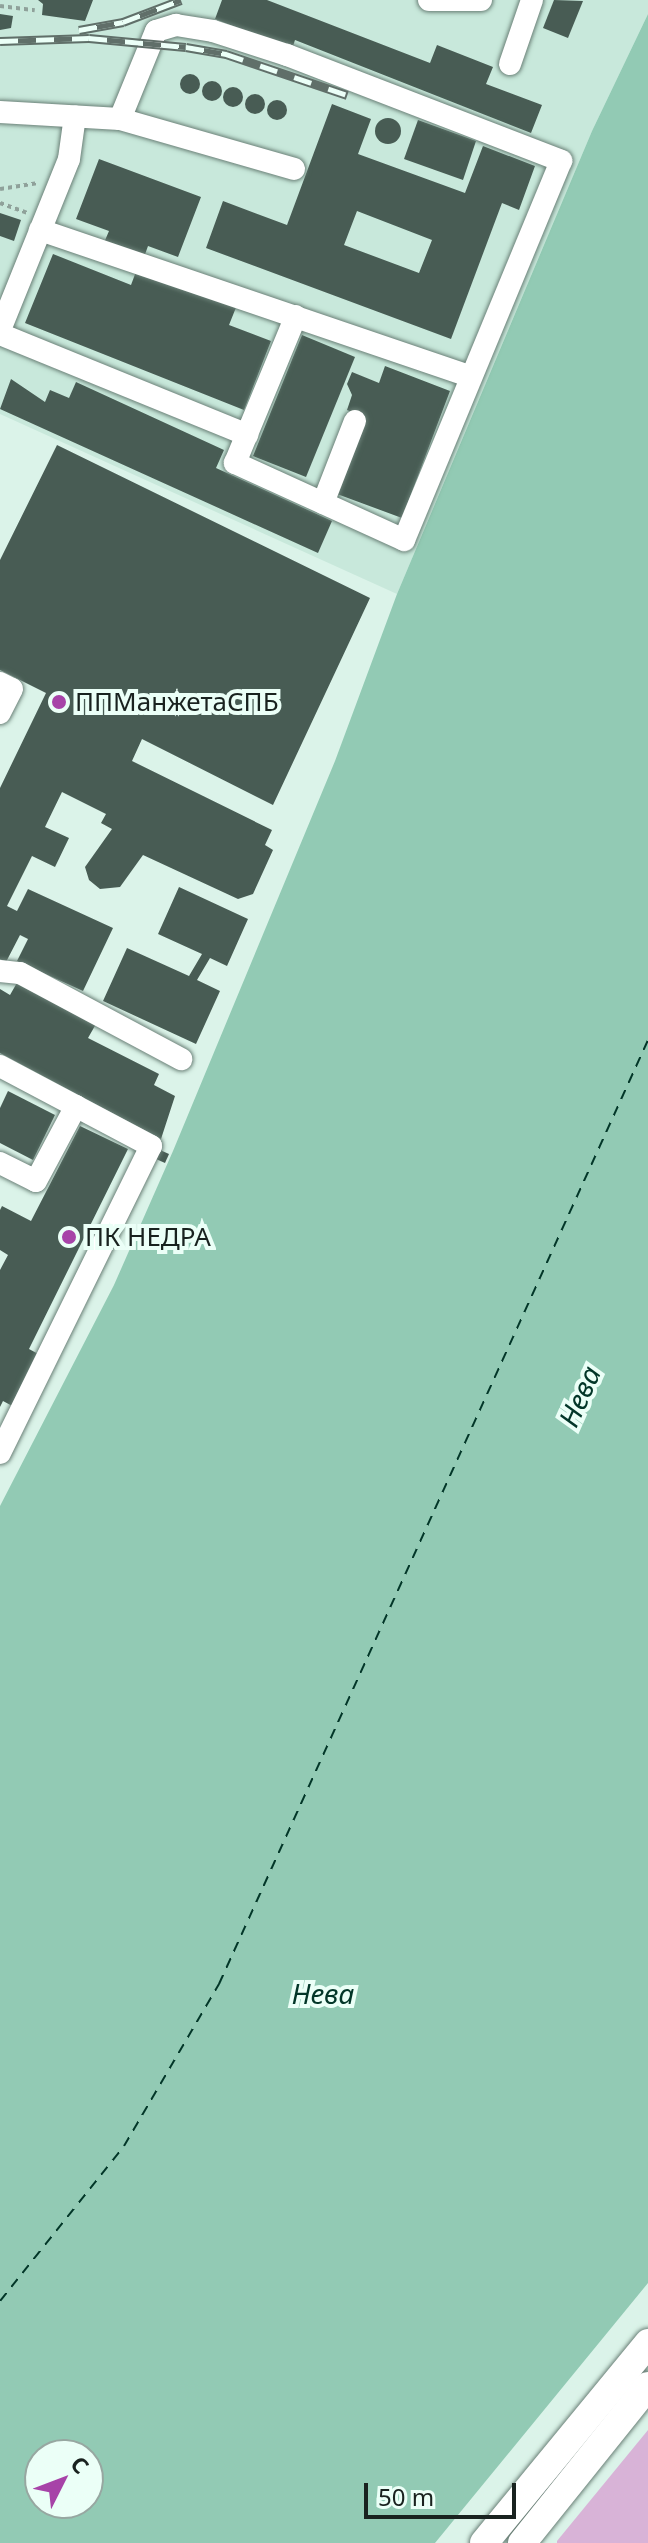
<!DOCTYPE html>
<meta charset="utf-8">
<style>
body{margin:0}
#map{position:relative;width:648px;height:2543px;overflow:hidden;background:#dbf3e9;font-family:"Noto Sans",sans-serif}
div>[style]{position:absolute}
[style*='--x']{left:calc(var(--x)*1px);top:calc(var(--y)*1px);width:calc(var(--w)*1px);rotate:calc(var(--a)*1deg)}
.built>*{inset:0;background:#c8e8db}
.green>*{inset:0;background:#d8b3d7}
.water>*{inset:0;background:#92cab4}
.ferry>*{height:2px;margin-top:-1px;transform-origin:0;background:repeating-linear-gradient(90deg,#023628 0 10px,transparent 0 18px)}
.building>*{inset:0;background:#485c54}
.round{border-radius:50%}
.path>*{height:4px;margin-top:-2px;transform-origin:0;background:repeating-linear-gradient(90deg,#8fa19a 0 4px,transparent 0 8px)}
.roads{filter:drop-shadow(0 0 2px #6a8077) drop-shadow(0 0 2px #6a8077)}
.minor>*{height:22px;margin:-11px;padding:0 11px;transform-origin:11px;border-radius:11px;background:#fff}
.major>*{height:28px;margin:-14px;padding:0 14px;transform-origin:14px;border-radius:14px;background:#fff}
.rail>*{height:9px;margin-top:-4.5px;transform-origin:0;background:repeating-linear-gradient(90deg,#ebfff7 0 18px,#606f69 0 36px);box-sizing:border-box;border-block:2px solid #606f69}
.dots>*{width:22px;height:22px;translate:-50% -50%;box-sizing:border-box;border:4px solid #ebfff7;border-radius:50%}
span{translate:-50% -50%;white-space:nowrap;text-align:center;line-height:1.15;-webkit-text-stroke:8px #ebfff7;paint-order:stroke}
.poi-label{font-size:26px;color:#19221f}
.left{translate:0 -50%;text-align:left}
.water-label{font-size:28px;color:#023628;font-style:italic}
.north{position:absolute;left:24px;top:2439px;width:80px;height:80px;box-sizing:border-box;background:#ebfff7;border:2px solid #97a7a1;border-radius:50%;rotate:48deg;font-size:22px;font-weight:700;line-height:32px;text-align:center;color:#19221f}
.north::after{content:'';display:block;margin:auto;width:28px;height:36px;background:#a743a8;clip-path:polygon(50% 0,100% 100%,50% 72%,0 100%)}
.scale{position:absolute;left:364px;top:2483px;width:152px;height:36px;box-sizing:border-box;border:4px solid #19221f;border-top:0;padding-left:10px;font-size:24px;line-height:28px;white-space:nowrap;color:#19221f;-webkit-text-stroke:6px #ebfff7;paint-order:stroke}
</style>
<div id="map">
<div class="built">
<i style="clip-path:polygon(0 0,648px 0,648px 14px,592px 131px,397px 594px,0 414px)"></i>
</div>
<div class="green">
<i style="clip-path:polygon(648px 2430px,648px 2543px,557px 2543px,557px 2541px)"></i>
</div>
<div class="water">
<i style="clip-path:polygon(evenodd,648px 14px,648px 2283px,435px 2543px,0 2543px,0 1506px,114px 1285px,173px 1151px,335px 761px,397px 594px,592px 131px,648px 14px,40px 2455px,88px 2455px,88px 2503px,40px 2503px,40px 2455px)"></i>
</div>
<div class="ferry">
<i style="--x:0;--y:2301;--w:198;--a:-51.3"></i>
<i style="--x:124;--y:2146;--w:188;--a:-59.6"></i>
<i style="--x:219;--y:1984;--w:1037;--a:-65.56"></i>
</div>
<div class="building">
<i style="clip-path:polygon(38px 0,93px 0,85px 21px,42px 15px,43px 4px)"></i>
<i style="clip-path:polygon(222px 0,267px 0,430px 63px,437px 45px,493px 67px,486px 84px,542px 105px,531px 133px,295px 40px,292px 49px,215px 19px)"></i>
<i style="clip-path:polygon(554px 0,583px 1px,568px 38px,543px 28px)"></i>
<i style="clip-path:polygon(0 14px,13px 16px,11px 28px,0 30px)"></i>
<i class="round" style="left:180px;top:74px;width:20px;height:20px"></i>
<i class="round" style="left:202px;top:81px;width:20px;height:20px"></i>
<i class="round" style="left:223px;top:87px;width:20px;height:20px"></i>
<i class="round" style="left:245px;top:94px;width:20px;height:20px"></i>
<i class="round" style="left:267px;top:100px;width:20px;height:20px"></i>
<i style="clip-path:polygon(evenodd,332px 104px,371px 119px,358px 154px,465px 193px,483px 146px,535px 166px,519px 210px,502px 203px,451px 339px,206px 248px,223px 201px,287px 225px,332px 104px,357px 211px,432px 240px,419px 273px,344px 245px,357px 211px)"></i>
<i class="round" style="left:375px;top:118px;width:26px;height:26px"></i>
<i style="clip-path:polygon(418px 120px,476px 141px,463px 180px,404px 159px)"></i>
<i style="clip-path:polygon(99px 159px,201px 197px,178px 257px,148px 246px,143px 260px,103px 245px,109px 231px,76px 219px)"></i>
<i style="clip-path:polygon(0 213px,21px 220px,14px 241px,0 236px)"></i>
<i style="clip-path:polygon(53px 254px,131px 285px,137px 269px,237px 305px,229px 325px,271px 341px,244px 410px,25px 323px)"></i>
<i style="clip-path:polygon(302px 335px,355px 357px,306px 477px,253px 456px)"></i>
<i style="clip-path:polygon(385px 366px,450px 391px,402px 518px,337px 494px,366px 418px,347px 410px,352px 395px,347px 384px,352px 372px,379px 383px)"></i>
<i style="clip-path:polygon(11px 379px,45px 402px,50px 390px,69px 398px,76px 382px,224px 450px,216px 468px,332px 521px,318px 553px,0 409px)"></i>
<i style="clip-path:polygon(57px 445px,370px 598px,273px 805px,142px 739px,132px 761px,272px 830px,265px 845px,273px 850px,253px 894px,238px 899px,143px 855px,120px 887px,100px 889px,89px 880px,85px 867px,112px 829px,101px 823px,106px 814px,62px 792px,45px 827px,69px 838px,55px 867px,32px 856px,7px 906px,17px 911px,28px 889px,113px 928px,83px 991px,17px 961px,28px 939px,20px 935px,6px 962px,0 959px,0 788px,46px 693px,0 670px,0 560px)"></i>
<i style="clip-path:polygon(179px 887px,248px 919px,227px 966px,210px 958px,197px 980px,220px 991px,196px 1044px,103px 1001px,127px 948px,189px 976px,202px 954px,158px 934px)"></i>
<i style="clip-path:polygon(18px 981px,96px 1024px,88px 1038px,159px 1074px,154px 1085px,175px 1096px,161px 1139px,0 1053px,0 989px,10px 995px)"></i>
<i style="clip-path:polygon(8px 1091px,55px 1115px,33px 1160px,0 1143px,0 1108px)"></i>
<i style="clip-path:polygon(80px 1126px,128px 1149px,29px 1349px,42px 1356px,16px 1408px,3px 1401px,0 1407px,0 1270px,8px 1255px,0 1250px,0 1210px,2px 1206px,31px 1221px)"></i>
<i style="clip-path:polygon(160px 1150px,169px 1154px,165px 1163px,156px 1159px)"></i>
</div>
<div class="path">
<i style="--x:0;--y:6;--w:35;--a:7"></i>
<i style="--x:0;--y:189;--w:37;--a:-9"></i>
<i style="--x:0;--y:203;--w:29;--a:20"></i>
</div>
<div class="roads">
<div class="minor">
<i style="--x:429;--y:0;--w:52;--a:0"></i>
<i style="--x:510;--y:64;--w:68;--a:-71"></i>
<i style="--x:0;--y:112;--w:120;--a:3.3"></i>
<i style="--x:120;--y:119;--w:181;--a:16"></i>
<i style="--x:120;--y:119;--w:95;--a:-67.8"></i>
<i style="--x:156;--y:31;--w:21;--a:-17"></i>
<i style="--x:176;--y:25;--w:37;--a:9"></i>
<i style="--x:213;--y:31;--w:78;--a:18"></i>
<i style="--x:287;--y:55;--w:294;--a:21.1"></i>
<i style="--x:561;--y:161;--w:410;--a:112.5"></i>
<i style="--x:404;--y:540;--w:186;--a:-155.5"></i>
<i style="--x:235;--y:463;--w:159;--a:-67.5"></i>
<i style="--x:40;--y:230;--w:455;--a:18.8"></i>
<i style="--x:0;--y:330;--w:184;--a:-68"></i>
<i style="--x:69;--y:159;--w:43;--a:-82.1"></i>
<i style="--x:0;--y:334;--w:267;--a:22.2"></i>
<i style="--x:323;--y:503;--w:88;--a:-68.7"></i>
<i style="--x:0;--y:683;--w:13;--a:27"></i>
<i style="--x:12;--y:689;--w:27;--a:117"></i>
<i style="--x:0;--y:971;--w:20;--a:6"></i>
<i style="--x:20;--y:973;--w:183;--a:28.1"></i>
<i style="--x:0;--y:1066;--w:171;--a:27.9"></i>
<i style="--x:151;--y:1146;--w:342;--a:116.2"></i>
<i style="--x:0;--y:1163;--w:40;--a:26.6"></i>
<i style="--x:36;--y:1181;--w:85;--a:-61.9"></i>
</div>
<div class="major">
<i style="--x:484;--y:2543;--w:259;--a:-50.6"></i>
<i style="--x:522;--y:2543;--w:201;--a:-51.3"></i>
</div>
</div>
<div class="rail">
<i style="--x:79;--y:30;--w:45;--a:-10.3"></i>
<i style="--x:123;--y:22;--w:62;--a:-20.8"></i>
<i style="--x:0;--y:41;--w:89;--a:-1.9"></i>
<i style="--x:89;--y:38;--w:97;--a:5.3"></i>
<i style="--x:186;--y:47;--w:41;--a:9.9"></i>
<i style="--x:226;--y:54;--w:128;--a:18.7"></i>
</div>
<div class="dots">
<i style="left:59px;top:702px;background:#a743a8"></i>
<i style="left:69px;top:1237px;background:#a743a8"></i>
</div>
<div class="poi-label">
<span class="left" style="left:75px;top:702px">ППМанжетаСПБ</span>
<span class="left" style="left:85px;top:1237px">ПК НЕДРА</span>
</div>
<div class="water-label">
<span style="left:579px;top:1396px;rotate:-66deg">Нева</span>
<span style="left:323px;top:1993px">Нева</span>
</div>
<div class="north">С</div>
<div class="scale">50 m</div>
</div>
